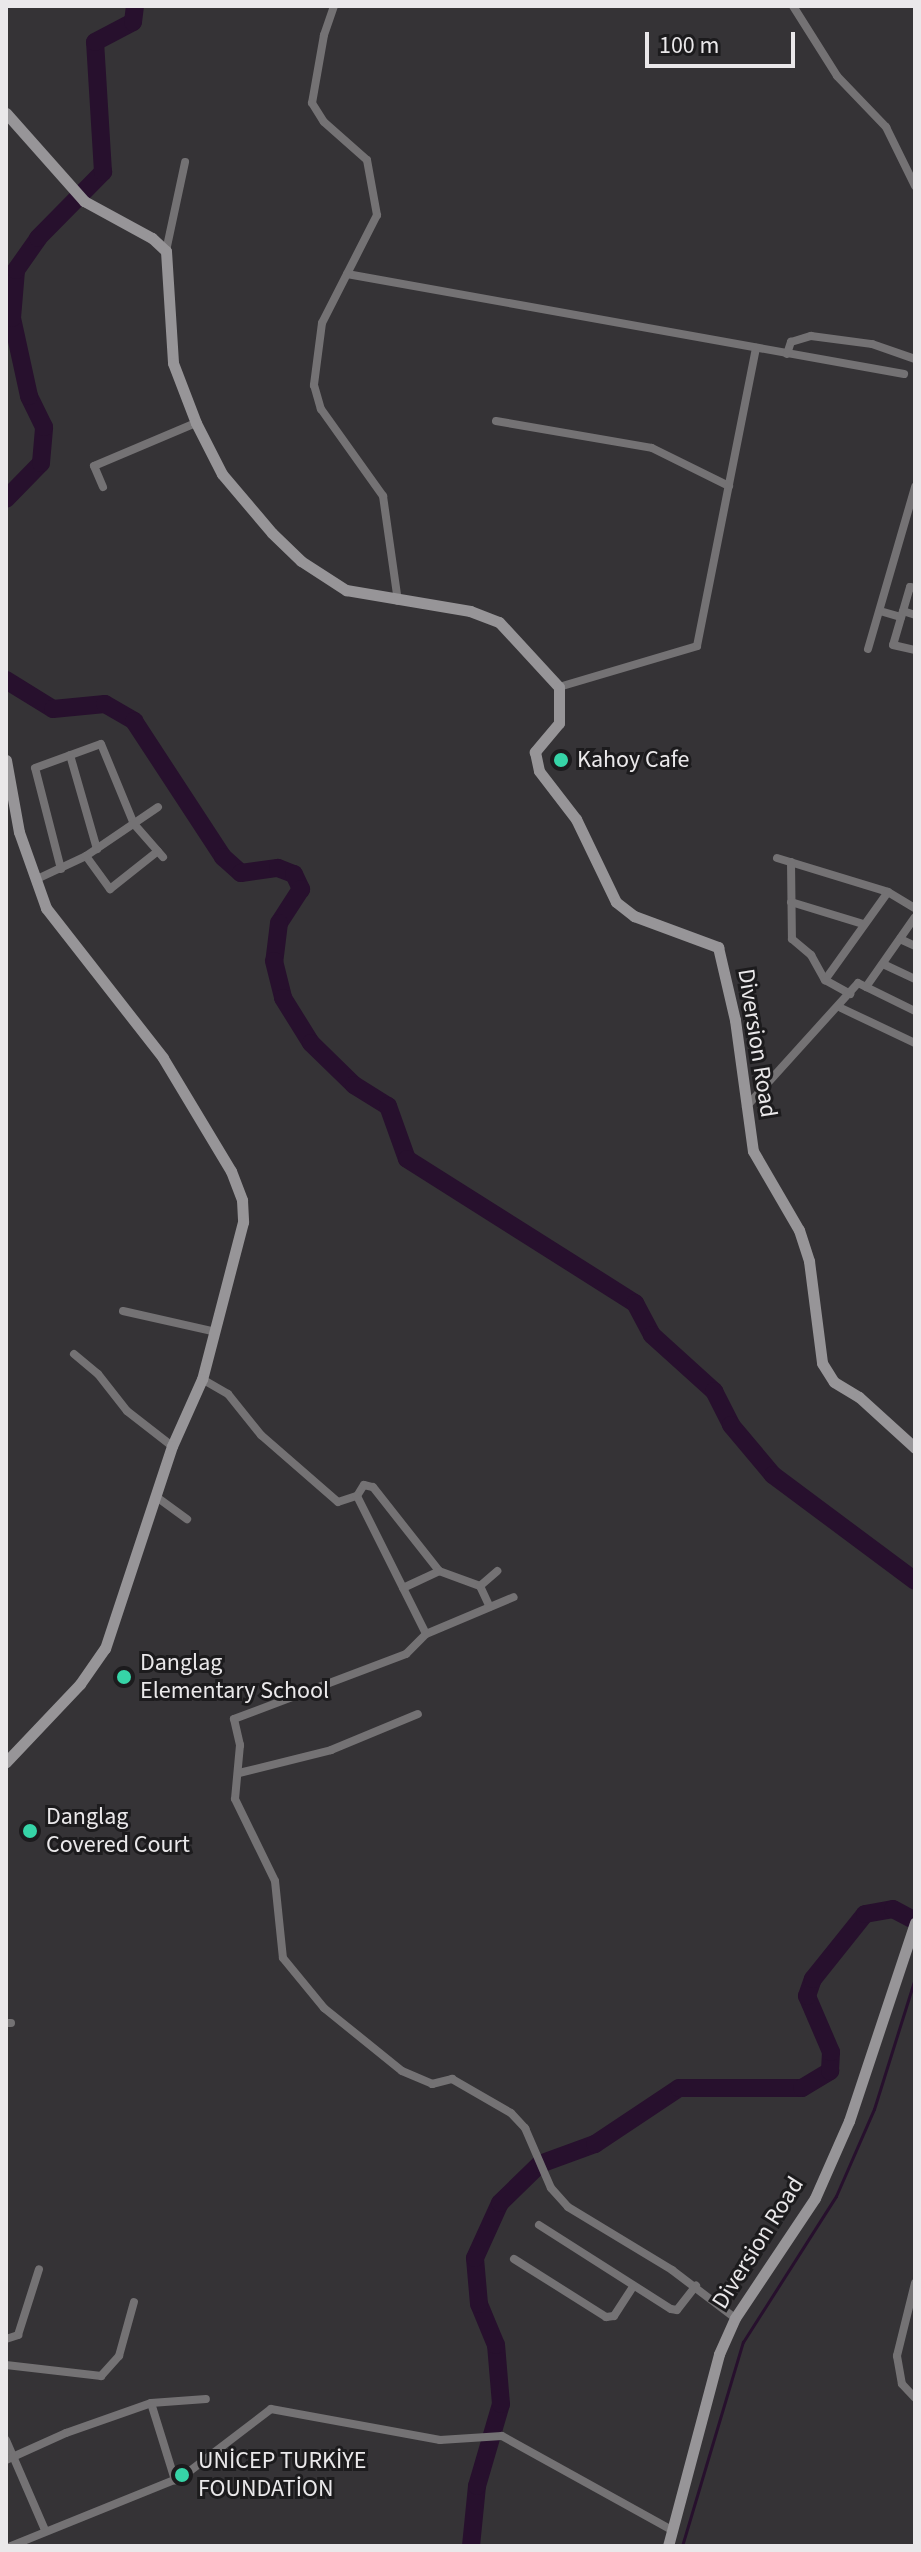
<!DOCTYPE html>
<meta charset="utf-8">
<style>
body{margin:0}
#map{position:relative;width:921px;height:2552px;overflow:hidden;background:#353336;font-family:"Source Sans 3",sans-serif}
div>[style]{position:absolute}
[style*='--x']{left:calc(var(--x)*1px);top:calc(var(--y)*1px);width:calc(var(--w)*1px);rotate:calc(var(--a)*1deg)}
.stream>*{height:3px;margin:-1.5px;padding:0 1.5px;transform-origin:1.5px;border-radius:1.5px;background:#27102d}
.river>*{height:18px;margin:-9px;padding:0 9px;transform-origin:9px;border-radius:9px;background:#27102d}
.street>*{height:8px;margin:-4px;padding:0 4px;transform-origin:4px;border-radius:4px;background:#747274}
.secondary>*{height:11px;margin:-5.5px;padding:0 5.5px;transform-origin:5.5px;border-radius:5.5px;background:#979598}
.dots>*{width:22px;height:22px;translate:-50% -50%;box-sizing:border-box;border:4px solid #1c1b1d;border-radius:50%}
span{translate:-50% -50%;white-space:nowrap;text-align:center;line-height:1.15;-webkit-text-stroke:6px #1c1b1d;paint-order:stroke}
.poi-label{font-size:24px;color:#eae8ea}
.left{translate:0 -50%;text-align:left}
.street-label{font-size:24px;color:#eae8ea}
.frame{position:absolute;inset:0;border:8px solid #eae8ea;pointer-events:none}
.scale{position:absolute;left:645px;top:32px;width:150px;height:36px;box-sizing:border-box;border:4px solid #eae8ea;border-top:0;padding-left:10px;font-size:24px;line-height:28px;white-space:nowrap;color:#eae8ea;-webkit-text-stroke:6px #1c1b1d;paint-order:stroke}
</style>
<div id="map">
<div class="stream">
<i style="--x:682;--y:2546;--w:213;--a:-73.4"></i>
<i style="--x:743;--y:2342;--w:173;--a:-57.5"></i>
<i style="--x:836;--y:2196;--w:95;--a:-66.4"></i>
<i style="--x:874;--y:2109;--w:137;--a:-72.6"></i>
</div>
<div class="river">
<i style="--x:6;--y:499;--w:50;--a:-45.8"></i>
<i style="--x:41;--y:463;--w:36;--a:-85"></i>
<i style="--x:44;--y:427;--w:34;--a:-116"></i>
<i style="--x:29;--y:396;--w:80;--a:-102.3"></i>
<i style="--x:12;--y:318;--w:48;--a:-85.2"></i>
<i style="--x:16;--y:270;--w:39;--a:-55"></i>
<i style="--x:38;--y:238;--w:93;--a:-45.4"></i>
<i style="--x:103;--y:172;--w:130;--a:-93.5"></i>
<i style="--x:95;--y:42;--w:43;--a:-27.8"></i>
<i style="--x:133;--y:22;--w:16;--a:-83"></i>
<i style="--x:6;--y:680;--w:55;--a:31.7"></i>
<i style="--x:53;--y:709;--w:52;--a:-5.5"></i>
<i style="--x:105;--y:704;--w:34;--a:30"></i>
<i style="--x:134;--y:721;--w:163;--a:56.8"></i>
<i style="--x:223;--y:857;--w:24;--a:42"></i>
<i style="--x:241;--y:873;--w:37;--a:-8"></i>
<i style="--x:278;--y:868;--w:17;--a:21"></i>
<i style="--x:294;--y:874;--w:17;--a:65"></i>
<i style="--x:301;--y:889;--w:40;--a:122.9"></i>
<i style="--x:279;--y:923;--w:38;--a:97"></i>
<i style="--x:274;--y:961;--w:38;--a:76"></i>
<i style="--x:283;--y:998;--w:53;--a:58.1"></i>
<i style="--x:311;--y:1043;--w:60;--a:44.3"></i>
<i style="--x:354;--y:1085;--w:40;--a:32"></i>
<i style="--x:388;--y:1106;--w:56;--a:70.3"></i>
<i style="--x:407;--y:1159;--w:270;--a:32.3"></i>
<i style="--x:635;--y:1303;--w:36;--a:62"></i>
<i style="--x:652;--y:1335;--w:84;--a:42.1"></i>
<i style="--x:714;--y:1391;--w:38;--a:63"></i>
<i style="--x:731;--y:1425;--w:65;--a:50"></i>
<i style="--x:773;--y:1475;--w:177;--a:36.7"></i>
<i style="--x:471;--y:2546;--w:60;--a:-84.3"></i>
<i style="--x:477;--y:2486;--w:85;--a:-73.7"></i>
<i style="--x:501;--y:2404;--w:59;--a:-94.8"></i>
<i style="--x:496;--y:2345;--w:44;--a:-112.5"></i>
<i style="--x:479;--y:2304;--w:46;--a:-95"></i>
<i style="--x:475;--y:2258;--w:60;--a:-65.6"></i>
<i style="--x:500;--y:2203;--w:56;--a:-44.3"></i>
<i style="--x:540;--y:2164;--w:59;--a:-20"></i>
<i style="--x:595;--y:2144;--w:101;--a:-33.7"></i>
<i style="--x:679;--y:2088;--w:123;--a:0"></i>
<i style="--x:802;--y:2088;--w:33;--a:-31"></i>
<i style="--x:830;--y:2071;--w:19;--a:-87"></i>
<i style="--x:831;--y:2052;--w:61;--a:-113.2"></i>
<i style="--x:807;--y:1996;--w:18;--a:-71"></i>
<i style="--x:813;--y:1979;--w:83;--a:-51.3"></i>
<i style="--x:865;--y:1914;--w:28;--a:-10"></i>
<i style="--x:893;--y:1909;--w:21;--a:28"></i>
</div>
<div class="street">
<i style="--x:334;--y:6;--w:31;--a:109"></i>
<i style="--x:324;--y:35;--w:69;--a:100"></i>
<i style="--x:312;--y:103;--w:22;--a:58"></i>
<i style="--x:324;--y:122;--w:57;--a:41.5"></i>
<i style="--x:367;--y:160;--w:56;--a:79.7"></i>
<i style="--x:377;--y:215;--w:121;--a:117"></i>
<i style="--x:322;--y:323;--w:63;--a:97.4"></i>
<i style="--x:314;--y:385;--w:25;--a:74"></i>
<i style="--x:321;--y:409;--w:107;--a:54.5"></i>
<i style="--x:383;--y:496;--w:106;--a:81.9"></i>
<i style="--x:793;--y:6;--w:83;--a:57.8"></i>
<i style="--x:837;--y:76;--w:71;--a:46.1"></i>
<i style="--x:886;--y:127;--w:66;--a:63.8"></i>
<i style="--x:166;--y:251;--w:91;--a:-77.9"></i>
<i style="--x:347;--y:274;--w:566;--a:10.18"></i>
<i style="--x:787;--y:354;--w:13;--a:-72"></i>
<i style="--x:791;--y:342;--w:21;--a:-17"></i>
<i style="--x:811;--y:336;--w:62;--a:7.5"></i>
<i style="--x:872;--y:344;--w:46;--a:19.2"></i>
<i style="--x:496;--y:421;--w:158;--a:9.8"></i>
<i style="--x:652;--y:448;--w:86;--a:26.3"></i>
<i style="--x:103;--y:487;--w:23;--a:-113"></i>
<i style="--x:94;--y:466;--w:111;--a:-22.9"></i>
<i style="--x:915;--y:588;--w:5;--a:-169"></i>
<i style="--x:910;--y:587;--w:60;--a:106.3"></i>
<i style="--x:893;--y:645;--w:23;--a:13"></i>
<i style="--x:880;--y:611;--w:22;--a:16"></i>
<i style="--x:903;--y:611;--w:13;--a:18"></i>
<i style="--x:868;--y:649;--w:169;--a:-73.8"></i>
<i style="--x:559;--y:687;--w:144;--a:-16.5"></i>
<i style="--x:697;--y:646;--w:304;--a:-78.8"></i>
<i style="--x:70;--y:755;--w:98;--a:74"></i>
<i style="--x:86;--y:856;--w:41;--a:54"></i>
<i style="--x:110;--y:889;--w:61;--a:-38.4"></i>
<i style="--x:777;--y:858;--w:116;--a:17"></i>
<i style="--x:888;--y:892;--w:31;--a:31"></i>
<i style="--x:791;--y:862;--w:77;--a:89.3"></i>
<i style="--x:792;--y:939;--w:25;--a:40"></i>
<i style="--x:811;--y:955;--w:29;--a:61"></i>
<i style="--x:825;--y:980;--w:29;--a:29"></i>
<i style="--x:61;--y:869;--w:104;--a:-104.4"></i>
<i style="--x:35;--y:768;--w:70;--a:-20"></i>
<i style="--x:101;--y:744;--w:87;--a:67.6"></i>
<i style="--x:134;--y:824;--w:44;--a:48.7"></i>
<i style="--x:37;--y:879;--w:54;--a:-25.1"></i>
<i style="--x:86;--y:856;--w:87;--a:-34.2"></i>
<i style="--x:791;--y:902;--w:75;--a:17"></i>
<i style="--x:900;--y:939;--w:17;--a:25"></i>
<i style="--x:883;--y:964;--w:35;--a:25"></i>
<i style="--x:825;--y:980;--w:108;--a:-54.4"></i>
<i style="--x:866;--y:987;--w:85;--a:-55"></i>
<i style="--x:841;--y:1008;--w:82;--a:25.3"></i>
<i style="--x:746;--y:1107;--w:167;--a:-47.9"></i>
<i style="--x:858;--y:983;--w:64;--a:26.2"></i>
<i style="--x:123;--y:1311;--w:95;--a:12.7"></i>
<i style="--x:74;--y:1354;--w:31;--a:40"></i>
<i style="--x:98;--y:1374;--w:47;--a:51.9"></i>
<i style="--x:127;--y:1411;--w:57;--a:37.9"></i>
<i style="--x:202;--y:1379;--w:30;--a:30"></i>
<i style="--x:228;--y:1394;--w:53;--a:51.2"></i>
<i style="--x:261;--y:1435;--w:102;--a:41"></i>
<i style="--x:338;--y:1502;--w:20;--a:-18"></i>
<i style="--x:357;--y:1496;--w:13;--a:-58"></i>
<i style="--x:364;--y:1485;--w:9;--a:13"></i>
<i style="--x:373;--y:1487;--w:107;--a:51.8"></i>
<i style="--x:439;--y:1571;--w:44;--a:20.1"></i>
<i style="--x:480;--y:1586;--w:23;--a:65"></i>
<i style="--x:357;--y:1496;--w:154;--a:63.4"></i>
<i style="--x:426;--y:1634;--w:95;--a:-22.8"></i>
<i style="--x:158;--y:1498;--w:36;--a:36"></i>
<i style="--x:480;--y:1586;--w:23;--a:-41"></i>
<i style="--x:403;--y:1588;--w:40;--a:-25"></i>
<i style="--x:426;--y:1634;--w:28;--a:135"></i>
<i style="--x:406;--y:1654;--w:184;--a:159.3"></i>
<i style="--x:234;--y:1719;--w:27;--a:77"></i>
<i style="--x:240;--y:1745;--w:54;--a:95.3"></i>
<i style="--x:235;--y:1799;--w:91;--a:64"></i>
<i style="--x:275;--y:1881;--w:77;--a:84.1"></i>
<i style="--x:283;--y:1958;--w:65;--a:50.6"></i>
<i style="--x:324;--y:2008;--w:100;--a:38.9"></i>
<i style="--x:402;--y:2071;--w:33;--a:23"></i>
<i style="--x:432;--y:2084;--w:21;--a:-14"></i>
<i style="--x:452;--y:2079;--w:68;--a:30"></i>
<i style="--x:511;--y:2113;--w:21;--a:47"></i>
<i style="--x:525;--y:2128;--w:65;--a:66.6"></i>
<i style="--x:551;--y:2188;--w:25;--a:48"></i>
<i style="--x:568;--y:2207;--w:122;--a:31.2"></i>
<i style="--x:672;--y:2270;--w:79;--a:37.3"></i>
<i style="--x:239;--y:1773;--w:95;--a:-14"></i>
<i style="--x:331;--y:1750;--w:94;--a:-22.5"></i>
<i style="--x:6;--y:2023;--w:5;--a:0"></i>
<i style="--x:539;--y:2225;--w:156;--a:32.5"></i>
<i style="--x:671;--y:2309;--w:6;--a:9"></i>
<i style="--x:677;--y:2310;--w:31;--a:-52"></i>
<i style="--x:514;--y:2259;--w:109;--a:32.2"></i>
<i style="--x:606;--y:2317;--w:8;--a:-7"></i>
<i style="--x:614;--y:2316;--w:35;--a:-57"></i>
<i style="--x:915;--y:2283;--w:75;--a:103.9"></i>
<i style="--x:897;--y:2356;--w:28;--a:80"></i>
<i style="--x:902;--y:2384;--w:19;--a:47"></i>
<i style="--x:6;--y:2339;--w:13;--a:-18"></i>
<i style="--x:18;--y:2335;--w:69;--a:-72.3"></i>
<i style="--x:6;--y:2365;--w:96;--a:6.6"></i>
<i style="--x:101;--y:2376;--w:27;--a:-48"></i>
<i style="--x:119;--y:2356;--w:56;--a:-74.5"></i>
<i style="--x:151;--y:2403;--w:81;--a:72.7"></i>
<i style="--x:6;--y:2440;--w:98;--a:66.6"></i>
<i style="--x:6;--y:2460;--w:66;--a:-24.2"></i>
<i style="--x:66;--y:2433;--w:90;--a:-19.4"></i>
<i style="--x:151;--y:2403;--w:55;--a:-4.2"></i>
<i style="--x:11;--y:2546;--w:184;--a:-22"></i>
<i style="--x:182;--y:2477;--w:112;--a:-37.4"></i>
<i style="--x:271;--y:2409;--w:172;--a:10.4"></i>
<i style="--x:440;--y:2440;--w:62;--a:-3.7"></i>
<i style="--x:502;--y:2436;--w:192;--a:29"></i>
</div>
<div class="secondary">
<i style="--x:6;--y:113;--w:118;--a:48.4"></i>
<i style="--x:84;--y:201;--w:77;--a:28.6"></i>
<i style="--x:152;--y:238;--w:19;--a:43"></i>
<i style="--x:166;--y:251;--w:112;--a:86.4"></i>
<i style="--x:173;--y:363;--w:64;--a:69"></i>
<i style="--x:196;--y:423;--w:57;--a:63"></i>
<i style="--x:222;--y:474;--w:77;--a:49.7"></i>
<i style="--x:272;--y:533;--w:40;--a:44"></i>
<i style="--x:301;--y:561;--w:54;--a:32.8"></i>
<i style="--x:346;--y:590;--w:126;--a:9.6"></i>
<i style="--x:470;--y:611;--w:31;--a:21"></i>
<i style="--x:499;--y:622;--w:88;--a:47.3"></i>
<i style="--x:559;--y:687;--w:36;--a:90"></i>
<i style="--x:559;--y:723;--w:38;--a:130"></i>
<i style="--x:535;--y:752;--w:19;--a:78"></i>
<i style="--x:539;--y:771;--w:61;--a:52.4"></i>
<i style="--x:576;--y:819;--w:92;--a:64.3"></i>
<i style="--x:616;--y:902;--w:23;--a:38"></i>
<i style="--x:634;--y:916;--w:90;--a:20.3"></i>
<i style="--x:718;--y:947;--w:75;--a:76.9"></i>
<i style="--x:735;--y:1020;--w:132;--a:82.2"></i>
<i style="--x:753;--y:1151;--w:91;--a:59.8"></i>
<i style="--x:799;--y:1230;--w:33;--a:72"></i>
<i style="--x:809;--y:1261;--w:103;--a:82.7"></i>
<i style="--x:822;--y:1363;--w:22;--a:58"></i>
<i style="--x:834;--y:1382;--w:29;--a:31"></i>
<i style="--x:859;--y:1397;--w:76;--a:42.3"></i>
<i style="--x:6;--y:760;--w:73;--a:79.8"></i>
<i style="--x:19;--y:832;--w:81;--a:70.4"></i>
<i style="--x:46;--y:908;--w:190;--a:52"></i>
<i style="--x:163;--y:1058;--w:132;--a:59"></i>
<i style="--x:231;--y:1171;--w:31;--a:69"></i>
<i style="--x:242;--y:1200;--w:22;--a:87"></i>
<i style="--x:243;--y:1222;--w:162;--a:104.6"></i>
<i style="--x:202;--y:1379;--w:73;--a:114.1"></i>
<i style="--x:172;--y:1446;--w:213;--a:108.3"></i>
<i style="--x:105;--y:1648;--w:44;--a:124.8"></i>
<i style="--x:80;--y:1684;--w:108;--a:133.5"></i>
<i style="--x:668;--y:2546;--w:199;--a:-75.1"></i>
<i style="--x:719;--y:2354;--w:39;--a:-66"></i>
<i style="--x:735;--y:2318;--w:144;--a:-56.3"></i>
<i style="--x:815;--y:2198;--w:84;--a:-66.2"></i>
<i style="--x:849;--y:2121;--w:209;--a:-71.6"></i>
</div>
<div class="dots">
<i style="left:561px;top:760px;background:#36d4a7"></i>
<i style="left:124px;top:1677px;background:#36d4a7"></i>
<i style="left:30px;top:1831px;background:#36d4a7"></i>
<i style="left:182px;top:2475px;background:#36d4a7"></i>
</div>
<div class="poi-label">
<span class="left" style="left:577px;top:760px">Kahoy Cafe</span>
<span class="left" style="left:140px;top:1677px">Danglag<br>Elementary School</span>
<span class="left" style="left:46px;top:1831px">Danglag<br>Covered Court</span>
<span class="left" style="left:198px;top:2475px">UNİCEP TURKİYE<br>FOUNDATİON</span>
</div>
<div class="street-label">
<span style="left:757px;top:1043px;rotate:81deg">Diversion Road</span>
<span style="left:758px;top:2243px;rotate:-58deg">Diversion Road</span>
</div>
<div class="frame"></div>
<div class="scale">100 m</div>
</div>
